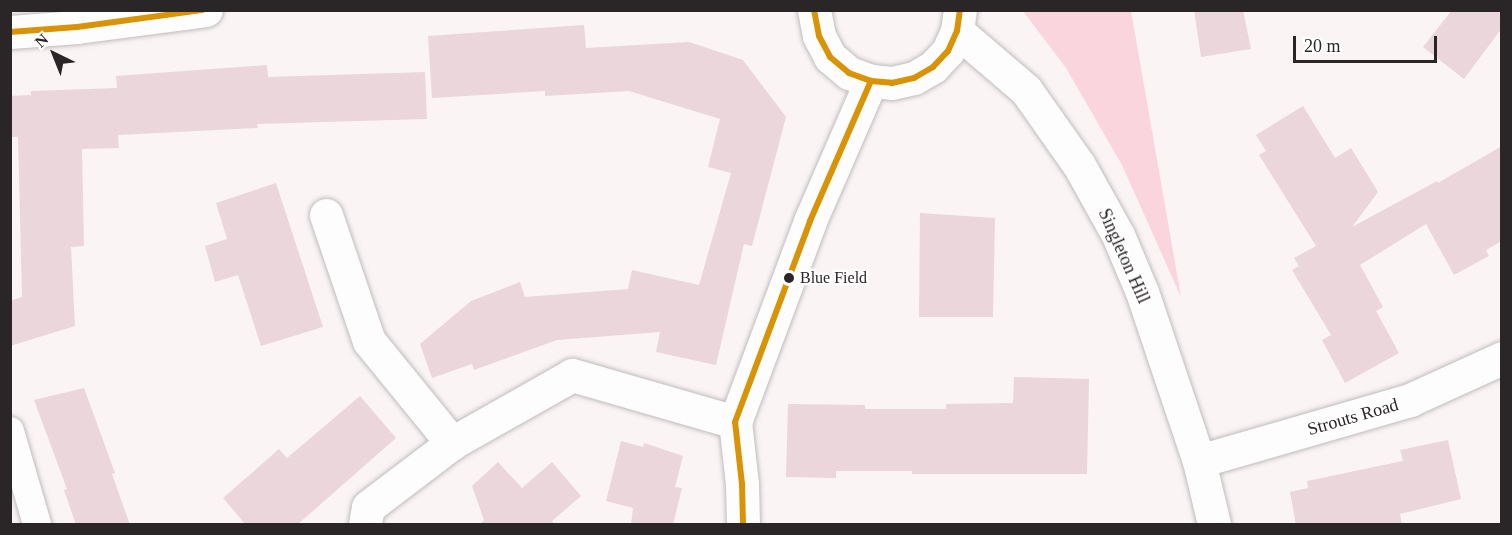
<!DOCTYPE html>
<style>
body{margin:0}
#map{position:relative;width:1512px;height:535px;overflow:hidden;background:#faf4f5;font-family:"Times New Roman",serif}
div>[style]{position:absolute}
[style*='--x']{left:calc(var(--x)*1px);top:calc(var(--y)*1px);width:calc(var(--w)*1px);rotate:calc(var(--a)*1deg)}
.green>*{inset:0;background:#fbd5dd}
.building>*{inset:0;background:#ead6db}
.roads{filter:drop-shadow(0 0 2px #c1bcbd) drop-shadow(0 0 2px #c1bcbd)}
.lane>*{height:28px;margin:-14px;padding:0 14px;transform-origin:14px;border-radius:14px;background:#fefdfe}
.street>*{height:33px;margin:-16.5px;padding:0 16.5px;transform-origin:16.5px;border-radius:16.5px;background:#fefdfe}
.secondary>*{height:33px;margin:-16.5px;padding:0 16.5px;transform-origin:16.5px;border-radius:16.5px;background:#fefdfe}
.bus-1>*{height:6px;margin:-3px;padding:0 3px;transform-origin:3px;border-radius:3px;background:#d89306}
.dots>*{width:16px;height:16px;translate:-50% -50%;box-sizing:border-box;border:3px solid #fff;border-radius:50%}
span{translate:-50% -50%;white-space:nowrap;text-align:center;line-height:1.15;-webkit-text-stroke:4.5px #fff;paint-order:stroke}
.bus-label{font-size:16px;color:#2a2526}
.left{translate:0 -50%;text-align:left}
.street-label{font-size:18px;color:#2a2526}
.frame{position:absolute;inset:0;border:12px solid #2a2526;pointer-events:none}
.north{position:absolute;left:24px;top:24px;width:60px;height:60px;-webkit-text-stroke:4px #fff;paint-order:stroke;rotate:317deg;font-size:16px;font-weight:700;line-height:24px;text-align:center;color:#2a2526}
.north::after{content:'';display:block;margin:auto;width:21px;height:27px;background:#2a2526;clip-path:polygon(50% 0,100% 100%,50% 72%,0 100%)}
.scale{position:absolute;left:1293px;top:36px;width:144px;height:27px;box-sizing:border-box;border:3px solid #2a2526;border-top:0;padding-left:8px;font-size:18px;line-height:21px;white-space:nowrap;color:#2a2526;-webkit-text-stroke:4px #fff;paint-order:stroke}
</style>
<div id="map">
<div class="green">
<i style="clip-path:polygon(1023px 11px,1131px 11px,1181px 297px,1122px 165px,1066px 68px)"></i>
</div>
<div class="building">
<i style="clip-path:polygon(1194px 10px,1243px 10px,1251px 49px,1201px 57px)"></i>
<i style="clip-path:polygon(1452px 10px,1502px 10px,1502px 28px,1464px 79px,1423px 47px)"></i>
<i style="clip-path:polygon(584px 25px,586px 48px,689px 42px,743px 60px,786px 117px,752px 246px,744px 244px,716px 365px,656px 352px,660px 332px,557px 340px,474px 370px,472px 364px,432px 378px,420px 344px,471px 301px,520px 282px,525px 297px,628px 289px,632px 270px,699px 285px,731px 173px,708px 167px,720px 119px,629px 91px,545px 96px,545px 91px,432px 98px,428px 36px)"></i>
<i style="clip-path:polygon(267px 65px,268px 77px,425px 72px,427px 119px,257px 124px,258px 128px,118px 135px,119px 148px,82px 149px,84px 246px,71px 247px,75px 326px,10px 346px,10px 301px,22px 297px,18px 137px,10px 137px,10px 96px,31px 95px,31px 91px,117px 88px,116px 76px)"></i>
<i style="clip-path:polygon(1303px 106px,1335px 158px,1351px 148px,1378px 192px,1352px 227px,1437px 181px,1438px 183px,1502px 146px,1502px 241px,1486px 250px,1489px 256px,1454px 275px,1426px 224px,1360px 265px,1383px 307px,1376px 311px,1399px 353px,1345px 383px,1322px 340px,1331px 335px,1292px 270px,1299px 266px,1294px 258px,1316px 246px,1259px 155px,1266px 151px,1256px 135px)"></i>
<i style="clip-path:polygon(276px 183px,323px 327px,261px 346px,238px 275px,215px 282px,205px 246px,227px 239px,216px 203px)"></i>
<i style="clip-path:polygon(920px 213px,995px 218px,993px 317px,919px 317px)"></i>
<i style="clip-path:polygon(1014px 377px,1089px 379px,1087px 474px,912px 474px,912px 471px,836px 471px,836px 478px,786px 477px,788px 404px,865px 405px,865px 409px,946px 409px,946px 404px,1013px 403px)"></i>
<i style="clip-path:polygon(84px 388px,115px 473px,112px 474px,130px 525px,76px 525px,64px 490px,67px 489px,34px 400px)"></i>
<i style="clip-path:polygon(360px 396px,396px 438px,297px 525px,246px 525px,223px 498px,279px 449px,287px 458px)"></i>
<i style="clip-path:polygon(1448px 440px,1461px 499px,1400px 514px,1402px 525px,1296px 525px,1290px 492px,1308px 488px,1307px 481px,1403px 461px,1400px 450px)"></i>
<i style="clip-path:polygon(621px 441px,643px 447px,644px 443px,683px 456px,675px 487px,682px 488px,673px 525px,631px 525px,633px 508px,606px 501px)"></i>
<i style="clip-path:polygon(498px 462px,522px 488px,552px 462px,581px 496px,552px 521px,555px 525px,479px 525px,484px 520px,472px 486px)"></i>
</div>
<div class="roads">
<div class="lane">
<i style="--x:10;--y:431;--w:97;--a:73.8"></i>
</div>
<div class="street">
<i style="--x:10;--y:32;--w:67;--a:-4.3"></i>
<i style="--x:77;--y:27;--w:130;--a:-7.5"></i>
<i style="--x:326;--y:215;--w:133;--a:71.2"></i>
<i style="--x:369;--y:341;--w:132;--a:50.9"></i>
<i style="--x:1199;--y:461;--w:220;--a:-16.1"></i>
<i style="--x:1410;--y:400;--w:101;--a:-24.5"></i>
<i style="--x:365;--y:524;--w:17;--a:-80"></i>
<i style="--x:368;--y:507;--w:106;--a:-37.3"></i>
<i style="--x:452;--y:443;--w:138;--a:-29.5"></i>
<i style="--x:572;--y:375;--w:170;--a:16.1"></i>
<i style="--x:743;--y:524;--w:40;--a:-91.4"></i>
<i style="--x:742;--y:484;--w:62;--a:-96.4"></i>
<i style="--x:735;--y:422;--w:215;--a:-69.5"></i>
<i style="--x:810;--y:221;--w:153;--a:-66.5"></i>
</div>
<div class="secondary">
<i style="--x:814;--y:10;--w:26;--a:79"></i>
<i style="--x:819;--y:36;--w:24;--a:62"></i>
<i style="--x:830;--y:57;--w:25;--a:40"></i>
<i style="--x:849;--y:73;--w:23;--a:20"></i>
<i style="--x:871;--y:81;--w:21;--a:5"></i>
<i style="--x:892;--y:83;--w:23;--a:-13"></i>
<i style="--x:914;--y:78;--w:22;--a:-30"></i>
<i style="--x:933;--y:67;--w:22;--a:-47"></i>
<i style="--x:948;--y:51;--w:22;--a:-66"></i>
<i style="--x:957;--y:31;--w:21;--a:-82"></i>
<i style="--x:957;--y:31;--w:91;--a:40.5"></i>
<i style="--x:1026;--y:90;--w:92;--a:54.8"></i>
<i style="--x:1079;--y:165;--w:80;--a:60.9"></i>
<i style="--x:1118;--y:235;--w:62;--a:67.2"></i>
<i style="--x:1142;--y:292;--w:178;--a:71.4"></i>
<i style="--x:1199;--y:461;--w:65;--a:76.6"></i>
</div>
</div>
<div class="bus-1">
<i style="--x:814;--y:10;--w:26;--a:79"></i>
<i style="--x:819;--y:36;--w:24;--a:62"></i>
<i style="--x:830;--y:57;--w:25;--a:40"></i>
<i style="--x:849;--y:73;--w:23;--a:20"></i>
<i style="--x:871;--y:81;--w:21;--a:5"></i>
<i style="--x:892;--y:83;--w:23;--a:-13"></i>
<i style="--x:914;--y:78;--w:22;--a:-30"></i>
<i style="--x:933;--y:67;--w:22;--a:-47"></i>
<i style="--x:948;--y:51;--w:22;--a:-66"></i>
<i style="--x:957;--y:31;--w:21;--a:-82"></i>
<i style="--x:10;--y:32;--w:67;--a:-4.3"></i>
<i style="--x:77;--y:27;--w:126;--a:-7.7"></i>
<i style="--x:743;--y:524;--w:40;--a:-91.4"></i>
<i style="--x:742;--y:484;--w:62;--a:-96.4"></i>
<i style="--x:735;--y:422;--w:215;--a:-69.5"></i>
<i style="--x:810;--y:221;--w:153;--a:-66.5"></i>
</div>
<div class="dots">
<i style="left:789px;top:278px;background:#2a2526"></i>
</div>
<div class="bus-label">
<span class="left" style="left:800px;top:278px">Blue Field</span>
</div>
<div class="street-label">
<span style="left:1124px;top:256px;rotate:66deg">Singleton Hill</span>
<span style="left:1353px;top:417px;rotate:-16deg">Strouts Road</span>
</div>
<div class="frame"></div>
<div class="north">N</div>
<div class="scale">20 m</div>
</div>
